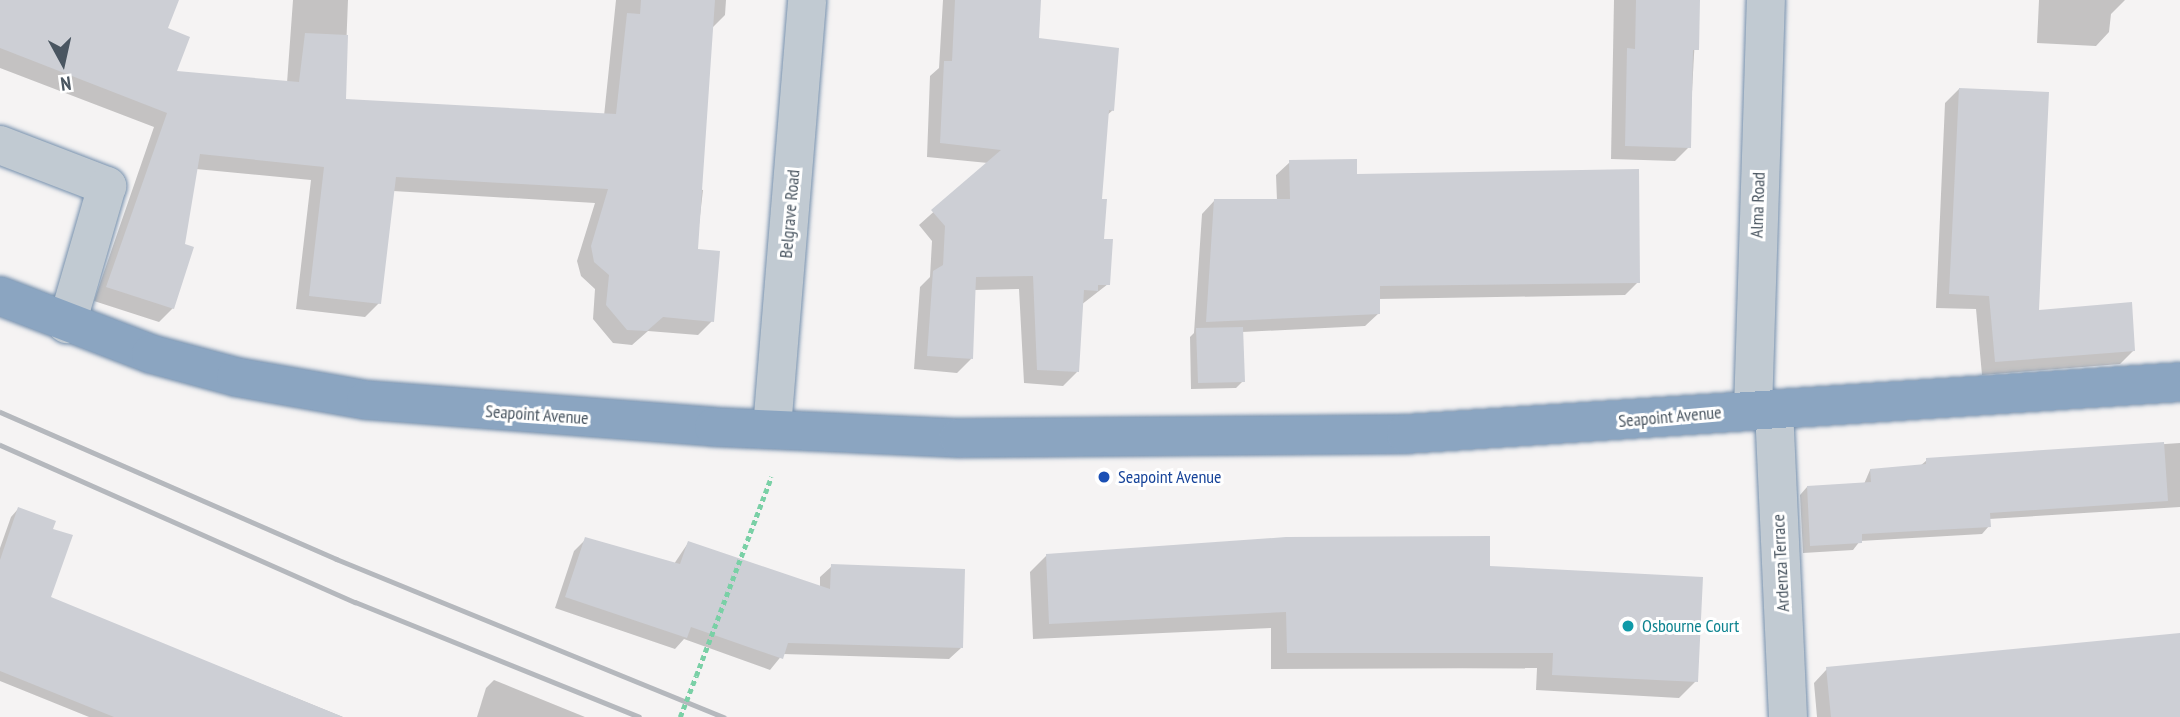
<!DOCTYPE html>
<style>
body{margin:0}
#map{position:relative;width:2180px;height:717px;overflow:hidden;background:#f5f3f3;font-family:"PT Sans Narrow",sans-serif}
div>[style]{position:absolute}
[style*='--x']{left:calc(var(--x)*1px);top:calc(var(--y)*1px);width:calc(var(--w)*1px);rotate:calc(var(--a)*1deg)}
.shadow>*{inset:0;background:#0003}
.building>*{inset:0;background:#cdcfd5}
.path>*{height:4.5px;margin-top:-2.25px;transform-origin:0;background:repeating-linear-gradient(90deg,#7ad0a6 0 5px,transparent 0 8.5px)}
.roads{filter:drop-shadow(0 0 2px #7690ad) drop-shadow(0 0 2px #7690ad)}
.minor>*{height:38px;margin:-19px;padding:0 19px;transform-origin:19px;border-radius:19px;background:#c1cad2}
.highway>*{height:38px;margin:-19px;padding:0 19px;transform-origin:19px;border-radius:19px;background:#8ba5c1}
.rail>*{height:5px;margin:-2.5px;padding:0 2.5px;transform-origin:2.5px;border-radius:2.5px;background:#b5b8bd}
.path-bridge>*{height:4.5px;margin-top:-2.25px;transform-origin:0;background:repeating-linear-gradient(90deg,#7ad0a6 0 5px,transparent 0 8.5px)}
.dots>*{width:19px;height:19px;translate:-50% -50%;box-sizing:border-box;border:4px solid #fff;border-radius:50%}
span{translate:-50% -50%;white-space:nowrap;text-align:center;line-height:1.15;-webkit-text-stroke:6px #fff;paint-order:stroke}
.street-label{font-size:18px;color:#4a5661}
.transit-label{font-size:18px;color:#164399}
.left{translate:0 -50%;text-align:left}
.culture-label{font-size:18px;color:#0d838f}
.north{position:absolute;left:28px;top:28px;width:70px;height:70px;-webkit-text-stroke:5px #fff;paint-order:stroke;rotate:172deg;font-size:19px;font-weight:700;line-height:28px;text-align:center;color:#4a5661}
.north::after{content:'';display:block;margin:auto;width:24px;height:32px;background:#4a5661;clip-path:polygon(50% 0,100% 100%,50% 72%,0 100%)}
</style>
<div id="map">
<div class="shadow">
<i style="clip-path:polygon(0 0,161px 0,174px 72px,287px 83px,293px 0,348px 0,344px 101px,604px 116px,616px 0,726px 0,725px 15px,711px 29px,698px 189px,703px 190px,696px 251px,712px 321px,698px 335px,648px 331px,632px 345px,613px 343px,593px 319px,595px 289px,581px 276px,577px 261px,595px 203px,393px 191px,379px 303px,365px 317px,296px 309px,311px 180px,196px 169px,173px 308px,159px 322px,94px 301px,154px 127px,0 68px)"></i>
<i style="clip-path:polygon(943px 0,1039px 0,1037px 40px,1113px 110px,1106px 116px,1100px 200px,1108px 284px,1081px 305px,1077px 372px,1063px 386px,1024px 383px,1019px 289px,974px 290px,971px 359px,957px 373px,914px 369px,920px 287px,930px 277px,932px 241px,919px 225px,988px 163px,927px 157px,930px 76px,939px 68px)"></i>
<i style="clip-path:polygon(1614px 0,1697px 0,1689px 147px,1675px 161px,1611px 159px)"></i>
<i style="clip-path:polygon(2039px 0,2125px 0,2111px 14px,2109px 32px,2096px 46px,2037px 43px)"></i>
<i style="clip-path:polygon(1959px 89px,2037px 312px,2134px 350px,2120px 364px,1982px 375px,1976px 309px,1936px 308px,1945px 103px)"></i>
<i style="clip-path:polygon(1290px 162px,1356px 176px,1638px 282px,1625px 295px,1378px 299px,1379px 313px,1365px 326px,1242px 332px,1243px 381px,1236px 388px,1191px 389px,1190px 337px,1194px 333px,1202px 214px,1215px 200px,1277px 201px,1276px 175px)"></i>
<i style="clip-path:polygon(2180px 443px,2180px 507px,1989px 519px,1989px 526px,1982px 534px,1860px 541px,1853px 550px,1803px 553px,1800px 495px,1807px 487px,1864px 484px,1870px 470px,1920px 466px,1927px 460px)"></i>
<i style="clip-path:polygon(18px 509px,51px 530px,49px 598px,343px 717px,89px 717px,0 681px,0 548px,11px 517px)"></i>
<i style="clip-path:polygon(586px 539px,674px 564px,688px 543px,820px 587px,820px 577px,832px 566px,961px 648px,949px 659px,783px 654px,770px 670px,684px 639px,675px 649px,555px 608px,574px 551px)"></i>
<i style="clip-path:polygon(1047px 555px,1488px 567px,1696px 681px,1679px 698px,1536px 690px,1537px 668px,1271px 669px,1271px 628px,1033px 639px,1030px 572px)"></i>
<i style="clip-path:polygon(2180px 635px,2180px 717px,1817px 717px,1814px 683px,1827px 669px)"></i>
<i style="clip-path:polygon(494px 680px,585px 717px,477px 717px,486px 688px)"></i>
</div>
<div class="building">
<i style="clip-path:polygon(0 0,179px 0,168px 28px,190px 37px,177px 71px,299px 82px,305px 33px,348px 35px,346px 99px,616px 114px,627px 13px,640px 14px,641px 0,715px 0,698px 249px,720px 251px,714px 322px,663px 317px,647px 331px,627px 330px,606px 305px,609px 275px,594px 262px,591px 246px,608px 189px,396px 177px,381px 304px,309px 296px,324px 167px,200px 154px,185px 244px,194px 247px,174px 309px,106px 287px,167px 113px,0 48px)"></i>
<i style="clip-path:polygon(955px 0,1041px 0,1039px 38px,1119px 48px,1114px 111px,1109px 110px,1102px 199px,1107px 199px,1104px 239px,1113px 239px,1110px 285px,1098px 285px,1098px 291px,1084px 290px,1079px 372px,1037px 370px,1033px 276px,976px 277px,973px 359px,927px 356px,933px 271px,943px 265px,945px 226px,931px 210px,1001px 150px,940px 143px,944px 61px,952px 61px)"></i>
<i style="clip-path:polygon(1636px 0,1700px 0,1699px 50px,1693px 50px,1691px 148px,1625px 146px,1627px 48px,1635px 49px)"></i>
<i style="clip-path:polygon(1959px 88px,2049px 92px,2039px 310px,2132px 302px,2135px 351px,1995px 362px,1989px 296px,1949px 294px)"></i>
<i style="clip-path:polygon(1357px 159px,1357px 174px,1639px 169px,1640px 283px,1380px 286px,1380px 314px,1206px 322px,1214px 199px,1290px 199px,1289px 160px)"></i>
<i style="clip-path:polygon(1243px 327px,1245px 382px,1198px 383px,1196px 328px)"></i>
<i style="clip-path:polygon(2164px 442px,2168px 501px,1990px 513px,1991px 527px,1862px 534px,1862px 543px,1810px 546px,1807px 486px,1871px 482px,1870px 469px,1926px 464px,1926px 458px)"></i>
<i style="clip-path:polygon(18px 507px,56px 521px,53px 529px,73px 535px,51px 597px,343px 717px,114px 717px,0 671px,0 560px)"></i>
<i style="clip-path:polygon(1490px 536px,1490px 566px,1703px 577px,1698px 682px,1552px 675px,1553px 653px,1287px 653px,1286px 612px,1049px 624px,1046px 554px,1286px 537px)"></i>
<i style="clip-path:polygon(585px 537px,680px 564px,688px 541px,830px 589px,831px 564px,965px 569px,963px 648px,788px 643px,783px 659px,691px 627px,687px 638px,565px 597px)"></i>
<i style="clip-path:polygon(2180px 633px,2180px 717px,1831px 717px,1826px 667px)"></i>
</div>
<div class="path">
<i style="--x:696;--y:676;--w:213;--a:-69.3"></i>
</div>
<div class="roads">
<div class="minor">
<i style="--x:0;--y:145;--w:115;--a:21"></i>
<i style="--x:107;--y:186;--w:144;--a:106.2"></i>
<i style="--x:1774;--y:409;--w:308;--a:87.4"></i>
<i style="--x:1753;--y:410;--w:410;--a:-88.2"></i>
<i style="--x:772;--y:428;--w:429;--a:-85.3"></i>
</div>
<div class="highway">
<i style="--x:0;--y:296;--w:162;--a:21"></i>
<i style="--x:151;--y:354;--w:88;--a:15.1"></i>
<i style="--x:236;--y:377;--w:132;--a:10"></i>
<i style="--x:366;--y:400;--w:349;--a:4.4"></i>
<i style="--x:714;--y:427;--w:245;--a:2.6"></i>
<i style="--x:959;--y:438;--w:447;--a:-0.5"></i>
<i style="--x:1406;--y:434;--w:776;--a:-3.84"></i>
</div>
</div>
<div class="rail">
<i style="--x:0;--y:412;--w:367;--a:23.6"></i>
<i style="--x:336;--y:559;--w:419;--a:22.2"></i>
<i style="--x:0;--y:445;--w:388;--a:23.9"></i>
<i style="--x:355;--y:602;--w:306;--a:22"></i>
</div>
<div class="path-bridge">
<i style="--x:680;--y:717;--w:44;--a:-68.7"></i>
</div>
<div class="dots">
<i style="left:1104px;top:477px;background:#1a4fb4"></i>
<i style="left:1628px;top:626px;background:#0f9aa8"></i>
</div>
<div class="street-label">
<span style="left:1758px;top:205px;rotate:-88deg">Alma Road</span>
<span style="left:790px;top:214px;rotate:-85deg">Belgrave Road</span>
<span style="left:537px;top:415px;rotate:4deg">Seapoint Avenue</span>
<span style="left:1670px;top:417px;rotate:-5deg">Seapoint Avenue</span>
<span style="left:1781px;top:563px;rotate:-93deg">Ardenza Terrace</span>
</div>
<div class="transit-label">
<span class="left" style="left:1118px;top:477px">Seapoint Avenue</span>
</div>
<div class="culture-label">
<span class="left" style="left:1642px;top:626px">Osbourne Court</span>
</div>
<div class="north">N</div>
</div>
